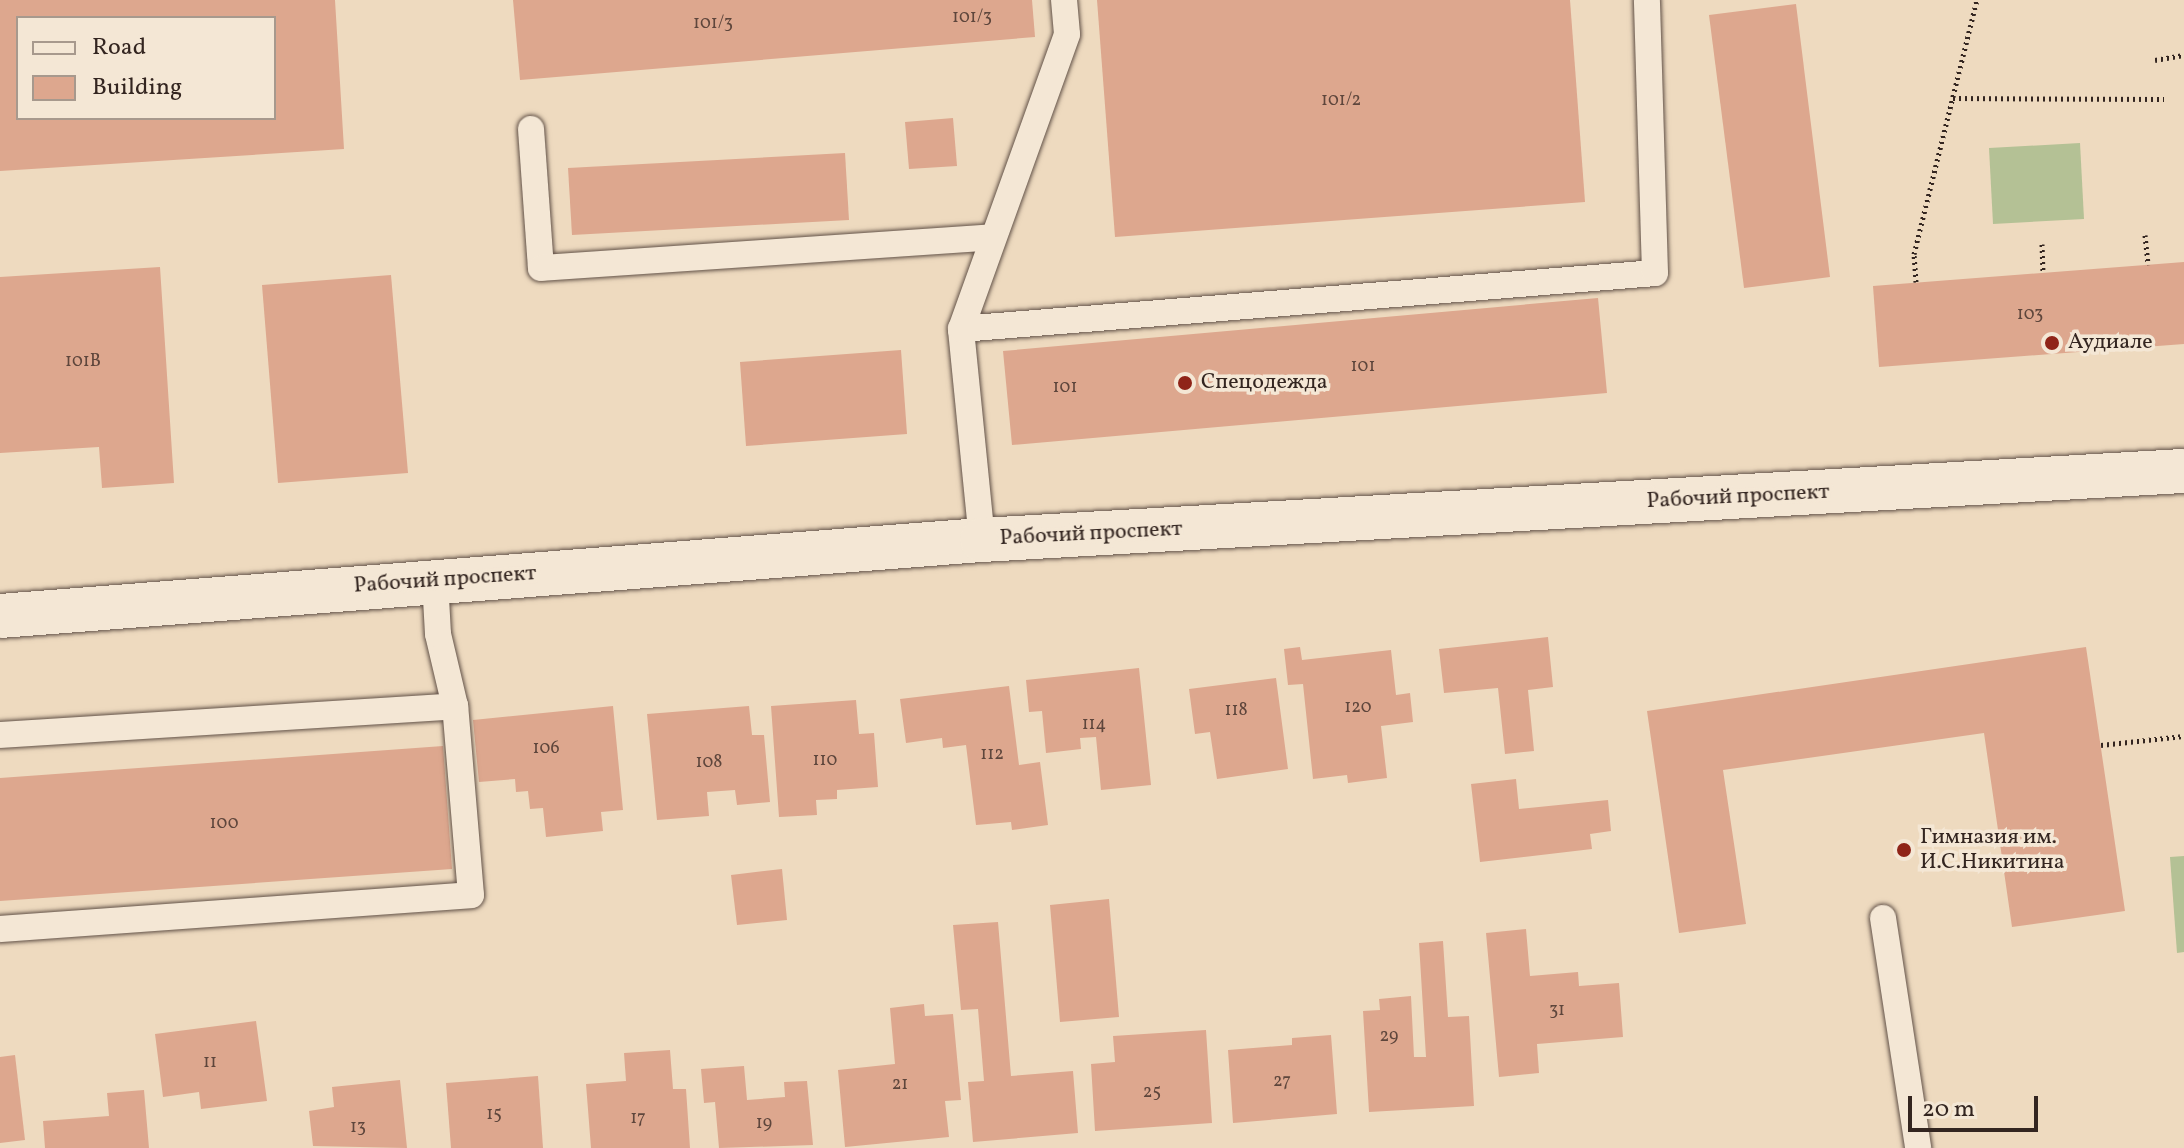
<!DOCTYPE html>
<meta charset="utf-8">
<style>
body{margin:0}
#map{position:relative;width:2184px;height:1148px;overflow:hidden;background:#eedabf;font-family:Vollkorn,serif}
div>[style]{position:absolute}
[style*='--x']{left:calc(var(--x)*1px);top:calc(var(--y)*1px);width:calc(var(--w)*1px);rotate:calc(var(--a)*1deg)}
.green>*{inset:0;background:#b4c195}
.building>*{inset:0;background:#dda78e}
.path>*{height:5px;margin-top:-2.5px;transform-origin:0;background:repeating-linear-gradient(90deg,#332520 0 2px,transparent 0 6px)}
.roads{filter:drop-shadow(0 0 2px #625248) drop-shadow(0 0 2px #625248)}
.lane>*{height:26px;margin:-13px;padding:0 13px;transform-origin:13px;border-radius:13px;background:#f4e7d5}
.secondary>*{height:44px;margin:-22px;padding:0 22px;transform-origin:22px;border-radius:22px;background:#f4e7d5}
.dots>*{width:22px;height:22px;translate:-50% -50%;box-sizing:border-box;border:4px solid #f4e7d5;border-radius:50%}
span{translate:-50% -50%;white-space:nowrap;text-align:center;line-height:1.15;-webkit-text-stroke:7px #f4e7d5;paint-order:stroke}
.number-label{font-size:18px;color:#5e463c}
.number-label span{-webkit-text-stroke-width:0}
.poi-label{font-size:22px;color:#332520}
.left{translate:0 -50%;text-align:left}
.street-label{font-size:22px;color:#332520}
.legend{position:absolute;left:16px;top:16px;width:260px;height:104px;box-sizing:border-box;background:#f4e7d5;border:2px solid #a7998d;margin:0;padding:10px 14px;list-style:none;font-size:24px;color:#332520}
.legend li{display:flex;align-items:center;gap:16px;height:40px}
.legend b{width:40px;border:2px solid #a7998d}
.scale{position:absolute;left:1908px;top:1096px;width:130px;height:36px;box-sizing:border-box;border:4px solid #332520;border-top:0;padding-left:10px;font-size:24px;line-height:28px;white-space:nowrap;color:#332520;-webkit-text-stroke:6px #f4e7d5;paint-order:stroke}
</style>
<div id="map">
<div class="green">
<i style="clip-path:polygon(2080px 143px,2084px 219px,1993px 224px,1989px 148px)"></i>
<i style="clip-path:polygon(2184px 856px,2184px 952px,2177px 953px,2170px 857px)"></i>
</div>
<div class="building">
<i style="clip-path:polygon(evenodd,0 0,335px 0,344px 149px,0 171px,0 0,18px 18px,274px 18px,274px 118px,18px 118px,18px 18px)"></i>
<i style="clip-path:polygon(513px 0,1032px 0,1035px 37px,520px 80px)"></i>
<i style="clip-path:polygon(1097px 0,1570px 0,1585px 202px,1115px 237px)"></i>
<i style="clip-path:polygon(1796px 4px,1830px 277px,1744px 288px,1709px 15px)"></i>
<i style="clip-path:polygon(953px 118px,957px 166px,909px 169px,905px 122px)"></i>
<i style="clip-path:polygon(845px 153px,849px 220px,572px 235px,568px 168px)"></i>
<i style="clip-path:polygon(2184px 262px,2184px 344px,1879px 367px,1873px 286px)"></i>
<i style="clip-path:polygon(160px 267px,174px 483px,102px 488px,99px 447px,0 453px,0 277px)"></i>
<i style="clip-path:polygon(391px 275px,408px 473px,278px 483px,262px 285px)"></i>
<i style="clip-path:polygon(1598px 298px,1607px 393px,1012px 445px,1003px 351px)"></i>
<i style="clip-path:polygon(901px 350px,907px 434px,746px 446px,740px 362px)"></i>
<i style="clip-path:polygon(1548px 637px,1553px 687px,1528px 690px,1534px 751px,1505px 754px,1498px 688px,1444px 693px,1439px 649px)"></i>
<i style="clip-path:polygon(1300px 647px,1302px 660px,1391px 650px,1396px 695px,1410px 693px,1413px 722px,1381px 726px,1387px 778px,1348px 783px,1347px 775px,1313px 779px,1303px 684px,1288px 685px,1284px 649px)"></i>
<i style="clip-path:polygon(2086px 647px,2125px 911px,2012px 927px,1984px 733px,1723px 770px,1746px 924px,1679px 933px,1647px 711px)"></i>
<i style="clip-path:polygon(1139px 668px,1151px 785px,1101px 790px,1096px 737px,1080px 738px,1081px 749px,1046px 753px,1042px 711px,1029px 712px,1026px 680px)"></i>
<i style="clip-path:polygon(1276px 678px,1288px 769px,1217px 779px,1210px 732px,1195px 734px,1189px 689px)"></i>
<i style="clip-path:polygon(1009px 686px,1019px 765px,1040px 762px,1048px 825px,1012px 830px,1011px 822px,976px 825px,966px 745px,943px 748px,942px 738px,906px 743px,900px 699px)"></i>
<i style="clip-path:polygon(856px 700px,859px 734px,874px 733px,878px 787px,837px 790px,837px 799px,816px 800px,817px 815px,779px 817px,771px 706px)"></i>
<i style="clip-path:polygon(613px 706px,623px 810px,601px 812px,603px 831px,546px 837px,543px 808px,530px 809px,528px 791px,516px 792px,515px 779px,479px 782px,473px 720px)"></i>
<i style="clip-path:polygon(749px 706px,752px 735px,764px 735px,770px 802px,737px 805px,735px 790px,707px 792px,709px 816px,657px 820px,647px 714px)"></i>
<i style="clip-path:polygon(443px 746px,452px 869px,0 901px,0 778px)"></i>
<i style="clip-path:polygon(1516px 779px,1519px 809px,1608px 800px,1611px 831px,1590px 834px,1592px 849px,1480px 862px,1471px 784px)"></i>
<i style="clip-path:polygon(782px 869px,787px 920px,737px 925px,731px 875px)"></i>
<i style="clip-path:polygon(1109px 899px,1119px 1017px,1060px 1022px,1050px 905px)"></i>
<i style="clip-path:polygon(998px 922px,1011px 1076px,1073px 1071px,1078px 1133px,973px 1142px,968px 1082px,984px 1081px,978px 1009px,961px 1010px,953px 925px)"></i>
<i style="clip-path:polygon(1526px 929px,1530px 976px,1578px 972px,1579px 986px,1619px 983px,1623px 1037px,1537px 1044px,1539px 1073px,1499px 1077px,1486px 933px)"></i>
<i style="clip-path:polygon(1443px 941px,1448px 1017px,1469px 1016px,1474px 1106px,1369px 1112px,1363px 1011px,1380px 1010px,1379px 999px,1411px 996px,1414px 1057px,1426px 1057px,1419px 943px)"></i>
<i style="clip-path:polygon(924px 1004px,925px 1016px,953px 1014px,961px 1100px,945px 1101px,949px 1137px,845px 1147px,838px 1070px,895px 1064px,890px 1008px)"></i>
<i style="clip-path:polygon(256px 1021px,267px 1101px,201px 1109px,199px 1092px,163px 1097px,155px 1034px)"></i>
<i style="clip-path:polygon(1206px 1030px,1212px 1123px,1095px 1131px,1091px 1064px,1115px 1062px,1113px 1036px)"></i>
<i style="clip-path:polygon(1331px 1035px,1337px 1114px,1233px 1123px,1228px 1050px,1292px 1045px,1292px 1038px)"></i>
<i style="clip-path:polygon(670px 1050px,673px 1089px,686px 1089px,690px 1148px,591px 1148px,586px 1084px,626px 1081px,624px 1053px)"></i>
<i style="clip-path:polygon(15px 1055px,25px 1140px,0 1143px,0 1057px)"></i>
<i style="clip-path:polygon(744px 1066px,747px 1100px,785px 1097px,784px 1082px,807px 1081px,813px 1145px,719px 1148px,715px 1102px,704px 1103px,701px 1069px)"></i>
<i style="clip-path:polygon(538px 1076px,543px 1148px,451px 1148px,446px 1083px)"></i>
<i style="clip-path:polygon(400px 1080px,407px 1148px,313px 1146px,309px 1111px,334px 1107px,332px 1087px)"></i>
<i style="clip-path:polygon(144px 1090px,149px 1148px,45px 1148px,43px 1121px,109px 1116px,107px 1093px)"></i>
</div>
<div class="path">
<i style="--x:2155;--y:60;--w:29;--a:-10"></i>
<i style="--x:1953;--y:98;--w:211;--a:0.3"></i>
<i style="--x:2145;--y:235;--w:30;--a:84"></i>
<i style="--x:2042;--y:244;--w:28;--a:88"></i>
<i style="--x:1916;--y:282;--w:28;--a:-94"></i>
<i style="--x:1914;--y:254;--w:262;--a:-76.1"></i>
<i style="--x:2101;--y:745;--w:83;--a:-6.2"></i>
</div>
<div class="roads">
<div class="lane">
<i style="--x:531;--y:129;--w:139;--a:85.9"></i>
<i style="--x:541;--y:268;--w:451;--a:-3.9"></i>
<i style="--x:961;--y:329;--w:313;--a:-70.2"></i>
<i style="--x:1067;--y:34;--w:34;--a:-95"></i>
<i style="--x:982;--y:540;--w:212;--a:-95.7"></i>
<i style="--x:961;--y:329;--w:696;--a:-4.61"></i>
<i style="--x:1655;--y:273;--w:273;--a:-91.7"></i>
<i style="--x:0;--y:735;--w:456;--a:-3.6"></i>
<i style="--x:1883;--y:918;--w:233;--a:81.3"></i>
<i style="--x:0;--y:929;--w:472;--a:-4.1"></i>
<i style="--x:471;--y:895;--w:190;--a:-94.8"></i>
<i style="--x:455;--y:706;--w:74;--a:-103.3"></i>
<i style="--x:438;--y:634;--w:53;--a:-93.2"></i>
</div>
<div class="secondary">
<i style="--x:0;--y:616;--w:985;--a:-4.43"></i>
<i style="--x:982;--y:540;--w:1204;--a:-3.29"></i>
</div>
</div>
<div class="dots">
<i style="left:2052px;top:343px;background:#8f2418"></i>
<i style="left:1185px;top:383px;background:#8f2418"></i>
<i style="left:1904px;top:850px;background:#8f2418"></i>
</div>
<div class="number-label">
<span style="left:972px;top:18px">101/3</span>
<span style="left:713px;top:24px">101/3</span>
<span style="left:1341px;top:101px">101/2</span>
<span style="left:2030px;top:315px">103</span>
<span style="left:83px;top:362px">101В</span>
<span style="left:1363px;top:367px">101</span>
<span style="left:1065px;top:388px">101</span>
<span style="left:1358px;top:708px">120</span>
<span style="left:1236px;top:711px">118</span>
<span style="left:1094px;top:725px">114</span>
<span style="left:546px;top:749px">106</span>
<span style="left:992px;top:755px">112</span>
<span style="left:825px;top:761px">110</span>
<span style="left:709px;top:763px">108</span>
<span style="left:224px;top:824px">100</span>
<span style="left:1557px;top:1011px">31</span>
<span style="left:1389px;top:1037px">29</span>
<span style="left:210px;top:1063px">11</span>
<span style="left:1282px;top:1082px">27</span>
<span style="left:900px;top:1085px">21</span>
<span style="left:1152px;top:1093px">25</span>
<span style="left:494px;top:1115px">15</span>
<span style="left:638px;top:1119px">17</span>
<span style="left:764px;top:1124px">19</span>
<span style="left:358px;top:1128px">13</span>
</div>
<div class="poi-label">
<span class="left" style="left:2068px;top:343px">Аудиале</span>
<span class="left" style="left:1201px;top:383px">Спецодежда</span>
<span class="left" style="left:1920px;top:850px">Гимназия им.<br>И.С.Никитина</span>
</div>
<div class="street-label">
<span style="left:1738px;top:497px;rotate:-3deg">Рабочий проспект</span>
<span style="left:1091px;top:534px;rotate:-3deg">Рабочий проспект</span>
<span style="left:445px;top:580px;rotate:-4deg">Рабочий проспект</span>
</div>
<ul class="legend">
<li><b style="height:10px;background:#f4e7d5"></b>Road</li>
<li><b style="height:22px;background:#dda78e"></b>Building</li>
</ul>
<div class="scale">20 m</div>
</div>
